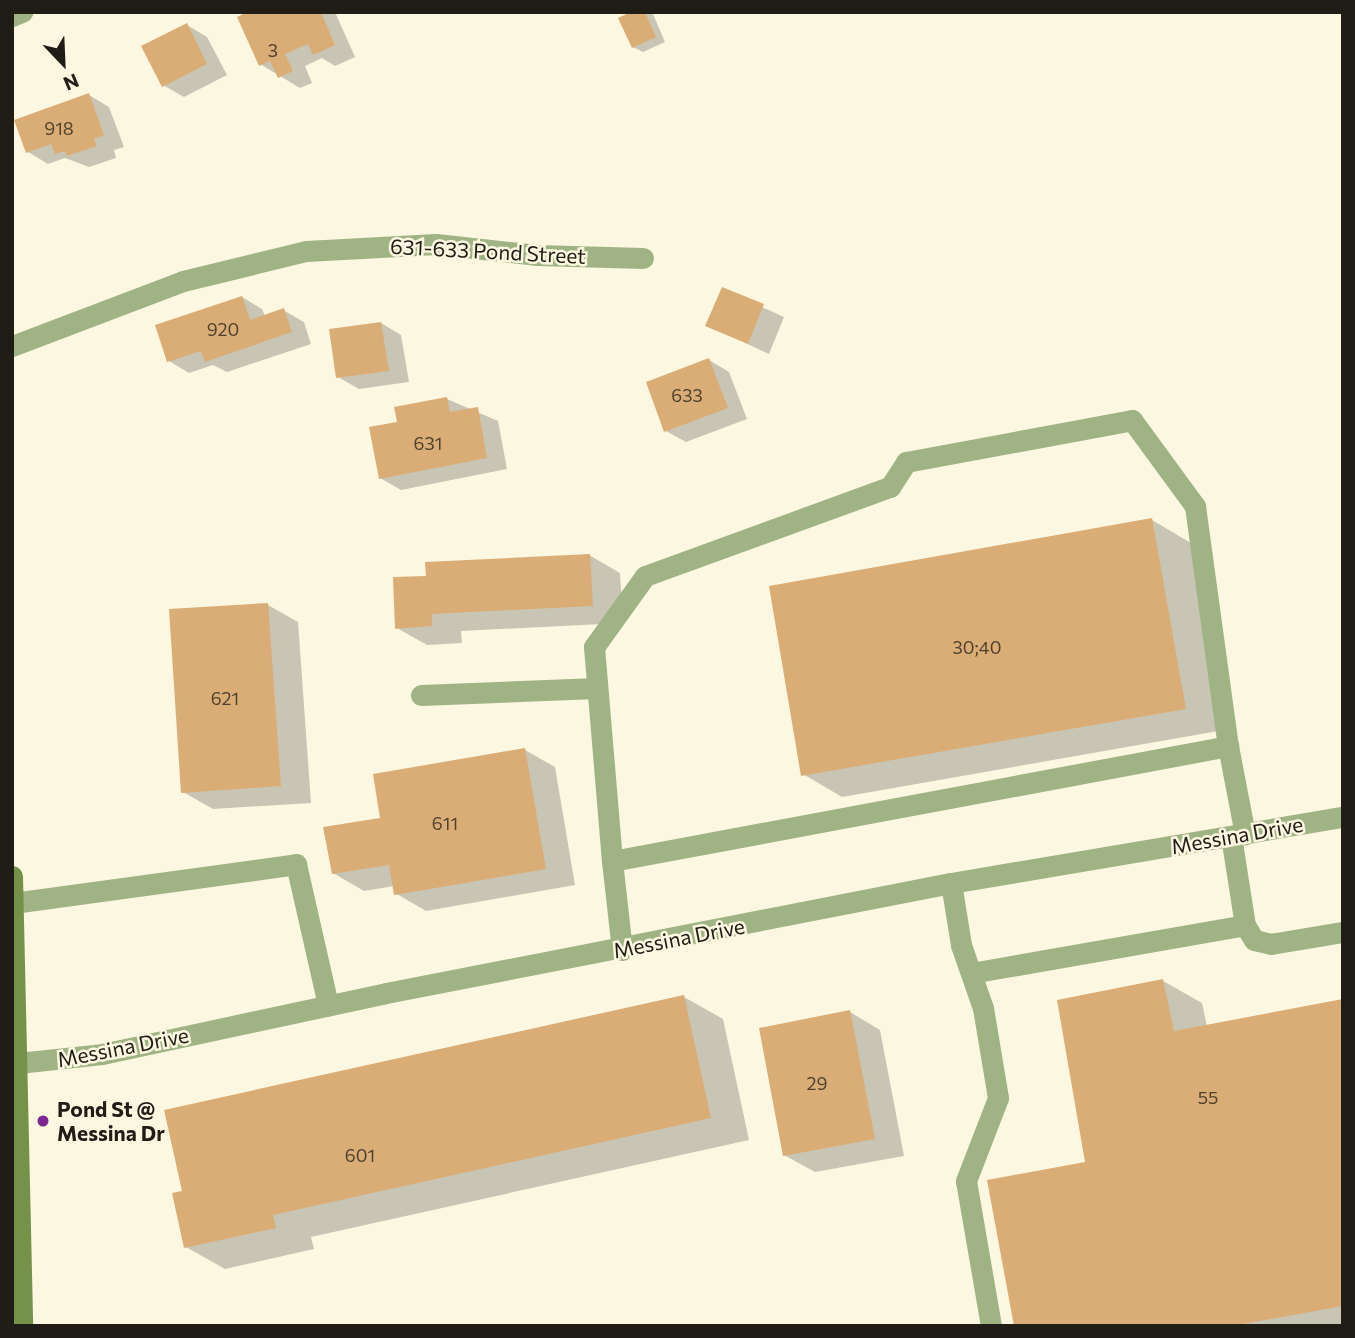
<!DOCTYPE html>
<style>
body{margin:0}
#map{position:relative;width:1355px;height:1338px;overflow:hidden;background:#fbf7e1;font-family:Commissioner,sans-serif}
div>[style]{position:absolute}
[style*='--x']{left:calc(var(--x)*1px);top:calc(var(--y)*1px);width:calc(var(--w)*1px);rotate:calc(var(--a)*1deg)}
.shadow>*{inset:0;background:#0003}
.building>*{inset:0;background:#dbad76}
.lane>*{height:21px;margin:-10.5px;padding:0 10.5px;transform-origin:10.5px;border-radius:10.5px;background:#a0b384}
.street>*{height:21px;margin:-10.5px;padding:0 10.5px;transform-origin:10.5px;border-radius:10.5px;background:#a0b384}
.secondary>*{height:21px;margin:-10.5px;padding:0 10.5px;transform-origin:10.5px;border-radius:10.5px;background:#76914a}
.dots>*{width:19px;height:19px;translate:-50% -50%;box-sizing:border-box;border:4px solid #fbf7e1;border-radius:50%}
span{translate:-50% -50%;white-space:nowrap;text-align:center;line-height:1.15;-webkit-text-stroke:5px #fbf7e1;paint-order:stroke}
.number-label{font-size:18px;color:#4e412e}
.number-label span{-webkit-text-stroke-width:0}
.street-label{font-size:21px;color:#1f1d16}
.poi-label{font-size:21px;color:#1f1d16;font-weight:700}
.left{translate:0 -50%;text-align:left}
.frame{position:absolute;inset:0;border:14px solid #1f1d16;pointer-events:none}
.north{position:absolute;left:28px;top:28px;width:70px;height:70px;-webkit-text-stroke:5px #fbf7e1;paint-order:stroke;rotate:157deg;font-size:19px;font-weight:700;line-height:28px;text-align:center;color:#1f1d16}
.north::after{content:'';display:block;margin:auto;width:24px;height:32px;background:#1f1d16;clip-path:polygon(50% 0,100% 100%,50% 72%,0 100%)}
</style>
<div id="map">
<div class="shadow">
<i style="clip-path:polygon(252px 12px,335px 12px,355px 57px,335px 66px,322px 58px,305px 66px,312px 83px,300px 88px,260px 64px)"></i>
<i style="clip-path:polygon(635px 12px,653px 14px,665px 42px,643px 52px,633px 47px)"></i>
<i style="clip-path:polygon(187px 25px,207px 37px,227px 75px,184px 97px,163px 85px)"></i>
<i style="clip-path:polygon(89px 95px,109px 107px,124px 147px,114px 150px,116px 158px,89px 167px,65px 158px,48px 164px,28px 152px)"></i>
<i style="clip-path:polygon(722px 289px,784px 317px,769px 354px,707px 325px)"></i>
<i style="clip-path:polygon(242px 297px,262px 309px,265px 316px,283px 310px,304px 322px,311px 344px,227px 372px,213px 365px,189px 373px,169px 361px)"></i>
<i style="clip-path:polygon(381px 323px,401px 335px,409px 382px,359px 389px,338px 377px)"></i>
<i style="clip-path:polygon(709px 360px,729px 372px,747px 419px,686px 442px,666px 431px)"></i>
<i style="clip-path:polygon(447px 399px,498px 421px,507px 469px,401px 490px,380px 478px,399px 424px)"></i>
<i style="clip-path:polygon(1152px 520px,1191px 543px,1224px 730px,842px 797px,803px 774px)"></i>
<i style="clip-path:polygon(589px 555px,620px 573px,623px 623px,461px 631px,462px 643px,427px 645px,397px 628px,428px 578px)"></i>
<i style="clip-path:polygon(268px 605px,298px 622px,311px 803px,213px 809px,183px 792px)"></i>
<i style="clip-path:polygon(525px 750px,555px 767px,575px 885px,426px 911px,395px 893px,394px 886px,364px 891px,333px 873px,382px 819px)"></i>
<i style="clip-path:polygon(1163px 981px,1202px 1003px,1207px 1026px,1343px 1001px,1343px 1326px,1016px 1326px)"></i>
<i style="clip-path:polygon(684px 997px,723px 1019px,749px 1140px,311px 1237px,314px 1249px,225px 1269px,186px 1247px)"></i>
<i style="clip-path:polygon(850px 1012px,880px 1030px,904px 1156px,815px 1172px,784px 1155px)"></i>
</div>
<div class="building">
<i style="clip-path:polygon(247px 12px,321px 12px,335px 45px,313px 55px,308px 44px,285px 54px,293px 71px,278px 78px,270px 61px,259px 66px,237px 17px)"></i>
<i style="clip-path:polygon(631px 12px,645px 12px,656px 37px,632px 48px,618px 18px)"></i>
<i style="clip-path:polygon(187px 23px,207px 64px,162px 87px,141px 46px)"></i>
<i style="clip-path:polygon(89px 93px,104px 135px,94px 139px,97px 146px,67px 156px,65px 151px,55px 154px,51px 144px,26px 153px,14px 120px)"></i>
<i style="clip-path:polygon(722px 287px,764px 304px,748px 344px,705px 326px)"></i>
<i style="clip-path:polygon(242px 296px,250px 320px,284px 308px,292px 332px,205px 362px,201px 351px,167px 362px,155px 325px)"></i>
<i style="clip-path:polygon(381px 322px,389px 371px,336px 378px,329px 329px)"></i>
<i style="clip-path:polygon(709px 358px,728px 408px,664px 432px,646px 382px)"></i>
<i style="clip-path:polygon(447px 397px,450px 412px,478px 407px,487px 458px,379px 479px,369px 427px,397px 422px,394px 407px)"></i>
<i style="clip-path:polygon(1152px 518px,1186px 709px,801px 776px,769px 586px)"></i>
<i style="clip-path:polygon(590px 554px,593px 606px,432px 614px,432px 626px,395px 629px,393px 577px,426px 576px,425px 562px)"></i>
<i style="clip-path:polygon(268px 603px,281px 786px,181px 793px,169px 609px)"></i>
<i style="clip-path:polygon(525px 748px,546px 869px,394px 895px,389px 865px,332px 874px,323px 827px,380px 818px,373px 774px)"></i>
<i style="clip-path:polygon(1163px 979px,1174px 1031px,1343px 999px,1343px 1306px,1232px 1326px,1014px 1326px,987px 1180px,1085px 1162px,1057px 1000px)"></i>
<i style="clip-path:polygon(684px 995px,711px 1118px,273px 1215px,276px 1228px,184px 1248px,172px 1193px,182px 1191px,164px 1110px)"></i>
<i style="clip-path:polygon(850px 1010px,875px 1139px,783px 1156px,759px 1028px)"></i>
</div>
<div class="lane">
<i style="--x:12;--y:346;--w:183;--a:-20.8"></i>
<i style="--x:183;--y:281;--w:127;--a:-13.7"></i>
<i style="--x:306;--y:251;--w:130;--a:-3.1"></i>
<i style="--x:436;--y:244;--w:102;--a:6.2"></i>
<i style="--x:537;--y:255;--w:106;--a:1.6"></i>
<i style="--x:421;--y:695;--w:176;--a:-2.3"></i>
<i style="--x:1231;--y:836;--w:90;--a:81.1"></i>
<i style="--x:1245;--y:925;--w:17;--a:59"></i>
<i style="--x:1254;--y:940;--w:17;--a:13"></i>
<i style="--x:1271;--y:944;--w:73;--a:-9.5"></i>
<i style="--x:612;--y:861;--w:215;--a:-94.8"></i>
<i style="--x:594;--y:647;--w:87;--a:-54.3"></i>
<i style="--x:645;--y:576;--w:261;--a:-20"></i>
<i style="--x:890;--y:487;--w:30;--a:-57"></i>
<i style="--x:906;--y:462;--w:230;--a:-10.5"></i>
<i style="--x:1132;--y:420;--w:107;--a:53.8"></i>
<i style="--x:1195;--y:506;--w:242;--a:82.2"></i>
<i style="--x:951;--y:883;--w:63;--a:80.8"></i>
<i style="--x:961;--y:945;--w:67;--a:70.8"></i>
<i style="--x:983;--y:1008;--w:91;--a:80.5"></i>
<i style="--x:998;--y:1098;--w:89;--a:111.1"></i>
<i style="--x:966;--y:1181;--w:147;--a:80.2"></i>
<i style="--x:13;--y:903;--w:286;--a:-7.8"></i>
<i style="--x:296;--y:864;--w:145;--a:77.2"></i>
<i style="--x:622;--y:950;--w:90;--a:-96.4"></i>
<i style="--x:612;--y:861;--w:627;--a:-10.57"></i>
<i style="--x:1228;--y:746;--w:90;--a:79.1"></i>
<i style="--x:971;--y:973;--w:278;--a:-9.9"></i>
</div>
<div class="street">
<i style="--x:12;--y:16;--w:11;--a:-22"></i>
<i style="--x:18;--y:1063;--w:84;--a:-6.1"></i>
<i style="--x:102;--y:1054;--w:290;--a:-12.1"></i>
<i style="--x:386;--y:993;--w:576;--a:-11.02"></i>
<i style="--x:951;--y:883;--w:398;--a:-9.6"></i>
</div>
<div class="secondary">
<i style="--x:12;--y:876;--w:450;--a:88.7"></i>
</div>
<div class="dots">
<i style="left:43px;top:1121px;background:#7f2592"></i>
</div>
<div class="number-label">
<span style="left:273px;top:50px">3</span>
<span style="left:59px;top:128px">918</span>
<span style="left:223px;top:329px">920</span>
<span style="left:687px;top:395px">633</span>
<span style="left:428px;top:443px">631</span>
<span style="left:977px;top:647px">30;40</span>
<span style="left:225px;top:698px">621</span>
<span style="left:445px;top:823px">611</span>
<span style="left:817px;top:1083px">29</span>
<span style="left:1208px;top:1097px">55</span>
<span style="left:360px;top:1155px">601</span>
</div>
<div class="street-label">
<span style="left:488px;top:251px;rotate:3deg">631-633 Pond Street</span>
<span style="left:1237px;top:835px;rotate:-10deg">Messina Drive</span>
<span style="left:679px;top:938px;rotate:-11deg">Messina Drive</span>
<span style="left:123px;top:1047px;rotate:-11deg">Messina Drive</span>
</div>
<div class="poi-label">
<span class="left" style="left:57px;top:1121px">Pond St @<br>Messina Dr</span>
</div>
<div class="frame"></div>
<div class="north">N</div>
</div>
